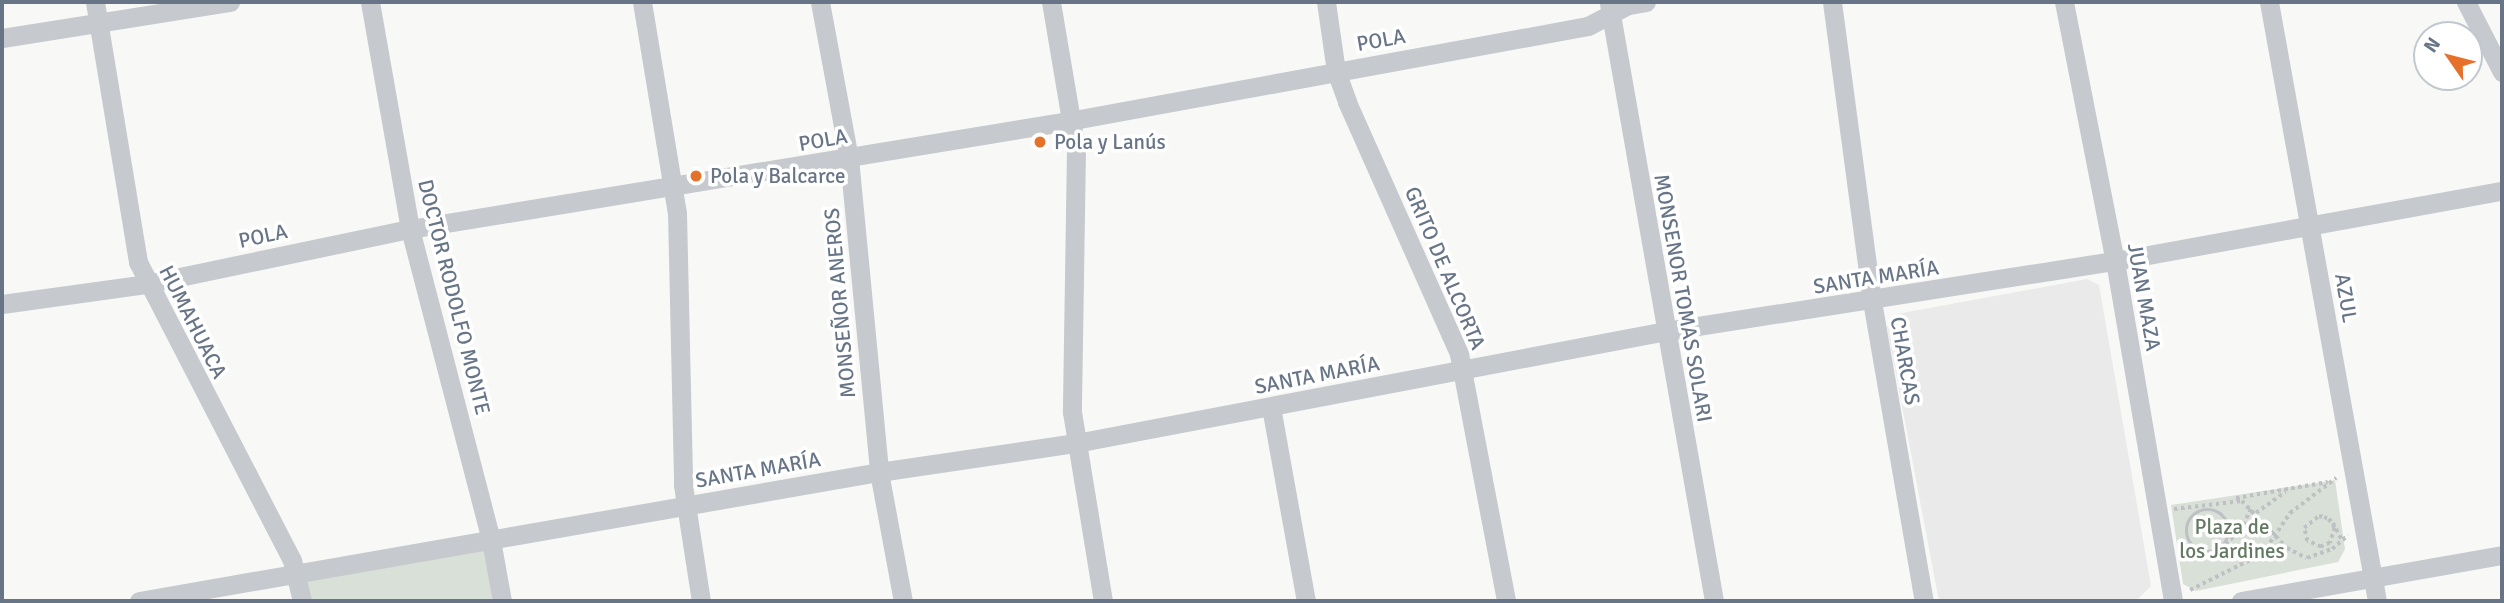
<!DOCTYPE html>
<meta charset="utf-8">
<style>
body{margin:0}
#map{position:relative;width:2504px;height:603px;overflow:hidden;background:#f8f9f6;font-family:Signika,sans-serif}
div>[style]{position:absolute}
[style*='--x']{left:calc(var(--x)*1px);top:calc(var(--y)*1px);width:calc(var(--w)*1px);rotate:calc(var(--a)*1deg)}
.built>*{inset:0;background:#e9eae9}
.green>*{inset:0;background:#d9e0d7}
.path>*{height:3.5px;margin-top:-1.75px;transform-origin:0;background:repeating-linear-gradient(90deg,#bec0c3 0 3.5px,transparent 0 7px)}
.path>.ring{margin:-1.75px;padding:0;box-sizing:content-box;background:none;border:3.5px solid #bec0c3;border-radius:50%}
.street>*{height:19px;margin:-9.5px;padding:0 9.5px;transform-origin:9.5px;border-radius:9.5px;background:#c6c9cd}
.dots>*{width:19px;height:19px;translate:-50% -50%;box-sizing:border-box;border:4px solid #fff;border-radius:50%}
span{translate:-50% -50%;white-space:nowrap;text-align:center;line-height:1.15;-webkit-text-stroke:7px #fff;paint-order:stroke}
.street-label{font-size:21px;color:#677587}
.poi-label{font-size:21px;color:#677587}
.left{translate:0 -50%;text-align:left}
.park-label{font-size:21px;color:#647962}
.frame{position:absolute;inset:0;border:4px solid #677587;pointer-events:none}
.north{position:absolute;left:2413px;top:21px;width:70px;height:70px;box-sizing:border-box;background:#fff;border:2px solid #c2c8cf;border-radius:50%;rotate:305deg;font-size:19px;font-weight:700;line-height:28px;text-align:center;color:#677587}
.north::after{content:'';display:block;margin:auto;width:24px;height:32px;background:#e5712a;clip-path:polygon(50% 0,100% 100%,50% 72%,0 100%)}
</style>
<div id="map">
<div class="built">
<i style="clip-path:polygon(2087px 279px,2099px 285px,2151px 586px,2136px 601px,1939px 601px,1887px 327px,1897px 314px)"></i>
</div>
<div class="green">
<i style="clip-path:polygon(2335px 480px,2345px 549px,2338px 562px,2196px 591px,2183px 584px,2171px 505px)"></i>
<i style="clip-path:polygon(491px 540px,502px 601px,302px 601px,297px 574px)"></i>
</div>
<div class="path">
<i style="--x:2236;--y:498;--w:93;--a:-9.9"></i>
<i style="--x:2174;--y:509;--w:68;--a:-6.7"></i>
<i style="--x:2242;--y:501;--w:65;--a:46.2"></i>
<i style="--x:2287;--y:548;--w:22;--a:27"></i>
<i style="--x:2307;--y:558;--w:27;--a:-20"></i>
<i style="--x:2332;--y:549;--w:21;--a:-41"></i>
<i class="ring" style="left:2187px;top:510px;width:38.5px;height:38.5px"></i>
<i style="--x:2256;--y:513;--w:36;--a:-36"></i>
<i style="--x:2329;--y:519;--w:11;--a:56"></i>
<i style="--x:2335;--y:528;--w:16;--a:108"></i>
<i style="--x:2330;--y:543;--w:10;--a:156"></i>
<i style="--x:2321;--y:547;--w:15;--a:-157"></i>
<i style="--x:2307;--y:541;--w:13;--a:-103"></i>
<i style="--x:2304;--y:528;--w:19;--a:-39"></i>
<i style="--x:2319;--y:516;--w:5;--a:11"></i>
<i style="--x:2324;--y:517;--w:5;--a:22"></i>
<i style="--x:2329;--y:519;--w:6;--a:45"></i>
<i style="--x:2333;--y:523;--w:19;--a:62"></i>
<i style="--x:2225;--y:544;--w:20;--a:-41"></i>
<i style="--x:2240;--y:531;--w:25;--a:-64"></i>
<i style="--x:2190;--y:590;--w:80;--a:-26.6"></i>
<i style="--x:2262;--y:554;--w:50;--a:-55.7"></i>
<i style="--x:2290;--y:513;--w:58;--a:-37.3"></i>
</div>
<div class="street">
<i style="--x:95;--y:2;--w:264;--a:80.6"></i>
<i style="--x:138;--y:262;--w:335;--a:62.7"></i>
<i style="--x:292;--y:560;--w:42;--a:76.3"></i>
<i style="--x:370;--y:2;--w:230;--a:80"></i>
<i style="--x:410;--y:229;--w:321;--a:75.4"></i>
<i style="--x:491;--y:540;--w:62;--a:79.8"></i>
<i style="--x:642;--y:2;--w:214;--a:80.6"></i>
<i style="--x:677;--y:213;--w:272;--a:88.7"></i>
<i style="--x:683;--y:485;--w:117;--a:81.2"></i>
<i style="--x:820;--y:2;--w:159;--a:79.5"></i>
<i style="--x:849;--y:158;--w:315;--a:84.5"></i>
<i style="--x:879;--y:472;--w:131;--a:79.5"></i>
<i style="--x:1051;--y:2;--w:150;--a:80.4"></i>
<i style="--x:1076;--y:150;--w:262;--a:90.9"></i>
<i style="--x:1072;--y:412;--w:192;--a:80.7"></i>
<i style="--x:1326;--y:2;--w:70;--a:81.8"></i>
<i style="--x:1336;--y:71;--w:33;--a:70"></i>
<i style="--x:1347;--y:102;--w:276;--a:66"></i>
<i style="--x:1459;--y:354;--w:251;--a:79.2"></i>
<i style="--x:1832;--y:2;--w:302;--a:82.4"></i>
<i style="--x:1872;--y:301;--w:304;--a:80.2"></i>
<i style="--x:2064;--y:2;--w:264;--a:78.9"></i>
<i style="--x:2115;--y:261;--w:345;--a:80.3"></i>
<i style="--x:2269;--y:2;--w:609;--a:79.78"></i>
<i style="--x:2466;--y:2;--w:79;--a:62.8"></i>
<i style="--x:1609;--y:3;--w:607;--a:80.04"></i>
<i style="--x:2;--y:38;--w:231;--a:-9"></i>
<i style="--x:2;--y:304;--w:145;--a:-7.9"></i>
<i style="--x:146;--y:284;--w:270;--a:-11.8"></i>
<i style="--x:410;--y:229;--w:673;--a:-9.32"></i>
<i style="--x:1074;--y:120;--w:523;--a:-10.36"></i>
<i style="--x:1588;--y:26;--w:45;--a:-27.7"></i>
<i style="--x:1628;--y:5;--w:18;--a:-9"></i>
<i style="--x:1271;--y:407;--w:197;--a:79.8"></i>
<i style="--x:139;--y:601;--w:751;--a:-9.89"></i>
<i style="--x:879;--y:472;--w:199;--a:-8.4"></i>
<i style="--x:1076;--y:443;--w:601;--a:-10.75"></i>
<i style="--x:1666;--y:331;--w:454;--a:-8.9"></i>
<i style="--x:2115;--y:261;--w:393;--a:-10.3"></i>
<i style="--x:2241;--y:601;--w:265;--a:-10"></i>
</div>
<div class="dots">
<i style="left:1040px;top:142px;background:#e5712a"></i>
<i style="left:696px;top:176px;background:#e5712a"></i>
</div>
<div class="street-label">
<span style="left:1381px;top:40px;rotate:-10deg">POLA</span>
<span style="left:823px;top:140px;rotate:-10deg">POLA</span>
<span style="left:263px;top:236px;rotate:-12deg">POLA</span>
<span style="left:1445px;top:268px;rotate:67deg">GRITO DE ALCORTA</span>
<span style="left:1876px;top:277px;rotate:-9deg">SANTA MARÍA</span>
<span style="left:454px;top:297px;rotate:76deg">DOCTOR RODOLFO MONTE</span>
<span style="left:2144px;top:297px;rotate:80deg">JUAN MAZA</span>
<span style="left:1683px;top:298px;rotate:80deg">MONSENOR TOMAS SOLARI</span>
<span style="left:2346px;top:298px;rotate:80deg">AZUL</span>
<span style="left:840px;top:303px;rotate:-95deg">MONSEÑOR ANEROS</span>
<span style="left:193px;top:322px;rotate:63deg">HUMAHUACA</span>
<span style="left:1905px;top:361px;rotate:80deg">CHARCAS</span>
<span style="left:1317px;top:375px;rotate:-11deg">SANTA MARÍA</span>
<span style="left:758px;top:470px;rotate:-10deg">SANTA MARÍA</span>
</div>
<div class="poi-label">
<span class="left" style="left:1054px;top:142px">Pola y Lanús</span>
<span class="left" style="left:710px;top:176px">Pola y Balcarce</span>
</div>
<div class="park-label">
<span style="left:2232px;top:539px">Plaza de<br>los Jardines</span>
</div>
<div class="frame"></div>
<div class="north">N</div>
</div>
